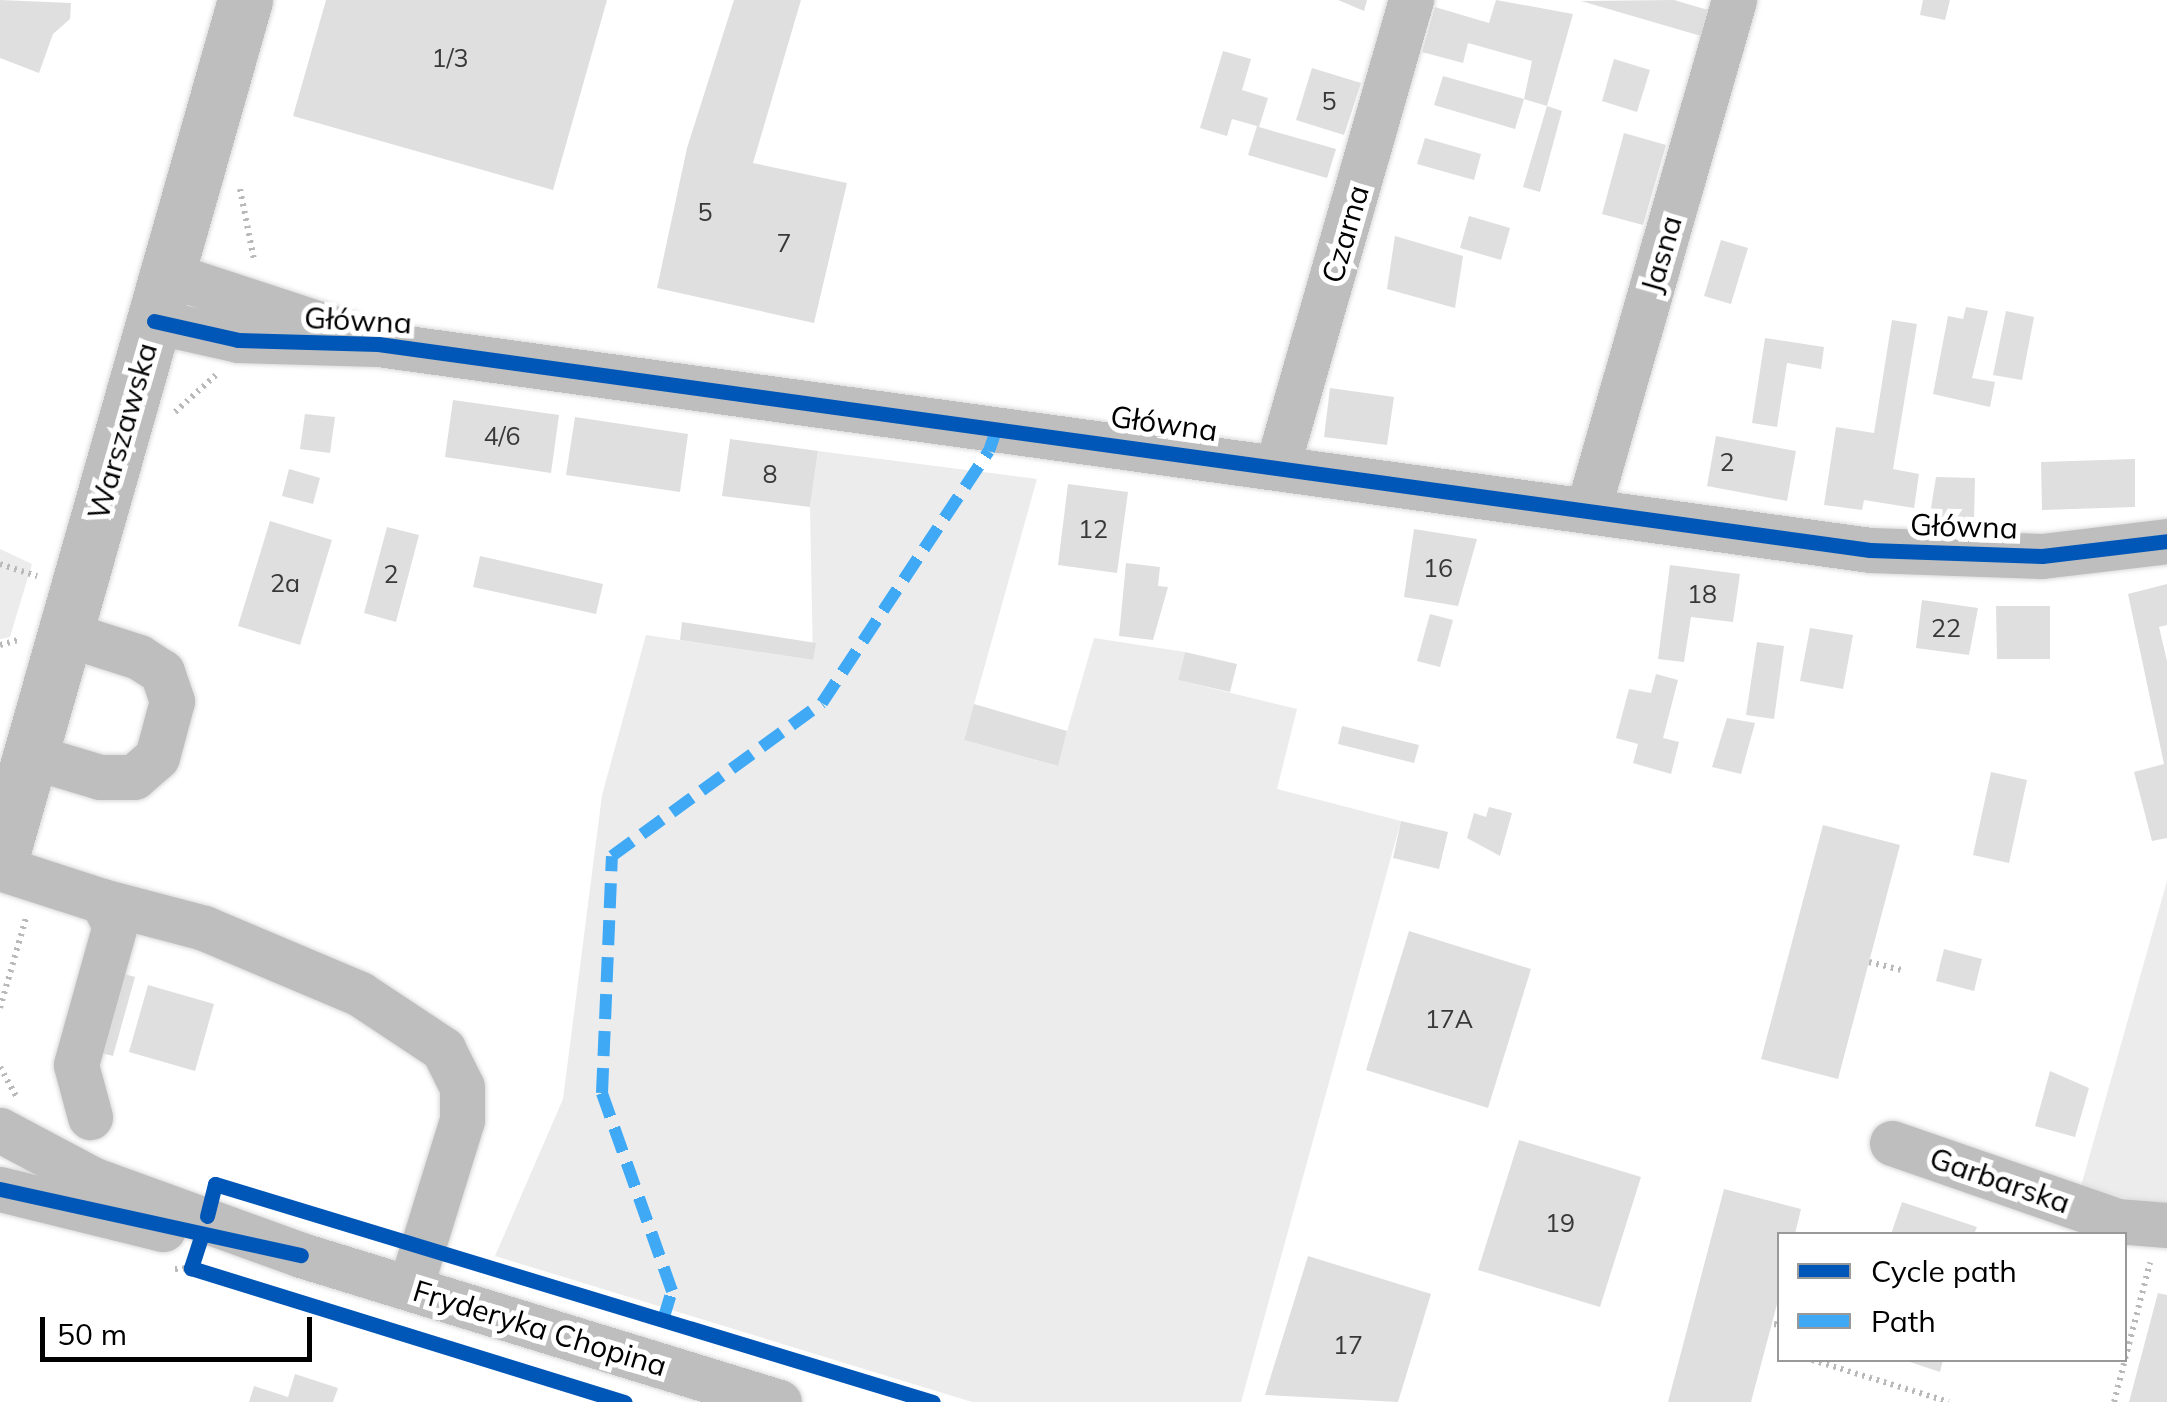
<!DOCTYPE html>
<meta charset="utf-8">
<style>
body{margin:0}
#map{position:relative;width:2167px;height:1402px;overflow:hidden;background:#fff;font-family:Mulish,sans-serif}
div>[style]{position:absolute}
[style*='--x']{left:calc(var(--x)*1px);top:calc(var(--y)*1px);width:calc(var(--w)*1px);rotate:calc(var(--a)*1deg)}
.green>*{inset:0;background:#ececec}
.building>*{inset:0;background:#dfdfdf}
.path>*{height:6px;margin-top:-3px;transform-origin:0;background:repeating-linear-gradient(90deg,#b9b9b9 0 2.5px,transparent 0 7.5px)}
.roads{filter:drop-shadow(0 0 2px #dbdbdb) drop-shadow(0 0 2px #dbdbdb)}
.minor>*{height:45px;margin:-22.5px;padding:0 22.5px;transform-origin:22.5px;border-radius:22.5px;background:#bebebe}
.major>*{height:55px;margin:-27.5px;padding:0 27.5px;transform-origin:27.5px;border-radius:27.5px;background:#bebebe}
.quiet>*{height:12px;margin-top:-6px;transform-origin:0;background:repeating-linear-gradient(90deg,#3fa9f5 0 25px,transparent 0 37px)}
.cycleway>*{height:15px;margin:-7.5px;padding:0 7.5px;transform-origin:7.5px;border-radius:7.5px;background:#0057b8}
span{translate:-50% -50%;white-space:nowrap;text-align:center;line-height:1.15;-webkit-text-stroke:10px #fff;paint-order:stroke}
.number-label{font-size:25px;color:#383838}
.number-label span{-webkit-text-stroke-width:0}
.street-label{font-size:30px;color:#000}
.legend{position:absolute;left:1777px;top:1232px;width:350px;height:130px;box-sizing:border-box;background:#fff;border:2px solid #999;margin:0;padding:12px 18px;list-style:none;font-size:30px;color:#000}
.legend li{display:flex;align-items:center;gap:20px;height:50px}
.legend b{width:50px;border:2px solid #999}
.scale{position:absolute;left:40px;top:1317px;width:272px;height:45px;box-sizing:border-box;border:5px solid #000;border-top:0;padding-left:12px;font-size:30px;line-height:35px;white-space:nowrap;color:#000;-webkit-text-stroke:8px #fff;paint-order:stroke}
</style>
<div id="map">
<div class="green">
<i style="clip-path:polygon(818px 451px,1037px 479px,964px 740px,1057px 766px,1094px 638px,1185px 652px,1178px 680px,1297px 709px,1277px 789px,1401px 821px,1241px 1402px,972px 1402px,495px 1256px,563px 1099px,602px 795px,646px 635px,813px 660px,810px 507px)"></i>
<i style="clip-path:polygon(0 549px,32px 564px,10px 637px,0 639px)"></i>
<i style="clip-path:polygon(2167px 881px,2167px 1206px,2160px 1208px,2081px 1186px)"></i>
</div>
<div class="building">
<i style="clip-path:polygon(0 0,71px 3px,70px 19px,53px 34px,39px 73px,0 58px)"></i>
<i style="clip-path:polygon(326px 0,607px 0,553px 190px,293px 116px)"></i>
<i style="clip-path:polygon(734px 0,801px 0,753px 163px,847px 183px,814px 323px,657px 288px,687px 148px)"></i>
<i style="clip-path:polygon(1338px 0,1367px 0,1364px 11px)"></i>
<i style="clip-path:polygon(1496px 0,1573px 14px,1547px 106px,1524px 99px,1532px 61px,1468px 43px,1463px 63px,1422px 52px,1435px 7px,1489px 23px)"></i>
<i style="clip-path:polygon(1674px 0,1708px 10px,1701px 36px,1581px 1px)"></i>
<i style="clip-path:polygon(1923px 0,1950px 0,1945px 20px,1920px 15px)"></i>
<i style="clip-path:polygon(1223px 51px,1251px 59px,1242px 90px,1268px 98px,1259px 127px,1336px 149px,1327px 178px,1248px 155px,1257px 126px,1232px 119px,1227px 136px,1200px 128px)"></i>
<i style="clip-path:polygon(1614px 59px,1650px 70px,1637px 112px,1602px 101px)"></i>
<i style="clip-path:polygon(1312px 68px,1361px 83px,1344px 135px,1296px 120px)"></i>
<i style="clip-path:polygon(1443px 76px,1524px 99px,1515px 129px,1434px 105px)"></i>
<i style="clip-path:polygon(1547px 106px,1562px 111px,1540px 192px,1523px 187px)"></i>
<i style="clip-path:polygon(1624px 133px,1666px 145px,1643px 225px,1602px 214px)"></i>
<i style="clip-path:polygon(1425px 138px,1481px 154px,1474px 180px,1417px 164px)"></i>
<i style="clip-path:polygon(1469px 216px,1510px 228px,1501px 260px,1460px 248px)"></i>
<i style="clip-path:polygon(1395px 236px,1463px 256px,1455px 308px,1387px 289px)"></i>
<i style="clip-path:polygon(1721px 240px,1748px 248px,1731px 304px,1704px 296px)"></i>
<i style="clip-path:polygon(1966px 307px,1988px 311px,1972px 378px,1995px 382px,1990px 407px,1933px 394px,1948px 316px,1963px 319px)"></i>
<i style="clip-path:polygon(2006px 311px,2034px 317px,2022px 380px,1993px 375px)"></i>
<i style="clip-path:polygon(1892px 320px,1917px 324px,1893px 469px,1919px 474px,1914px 508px,1864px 500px,1862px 510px,1824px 505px,1836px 427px,1874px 433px)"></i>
<i style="clip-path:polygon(1765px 338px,1824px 347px,1821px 369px,1787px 363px,1777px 427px,1752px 423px)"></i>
<i style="clip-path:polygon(1330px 388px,1394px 397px,1387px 445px,1324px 437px)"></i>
<i style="clip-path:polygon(453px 400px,559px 415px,551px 473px,445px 457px)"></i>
<i style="clip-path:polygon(305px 414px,335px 417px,330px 453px,300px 449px)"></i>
<i style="clip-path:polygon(575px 417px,688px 434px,680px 492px,566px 475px)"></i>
<i style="clip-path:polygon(1716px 436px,1796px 451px,1787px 501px,1707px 486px)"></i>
<i style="clip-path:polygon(730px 439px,818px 451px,810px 507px,722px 496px)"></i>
<i style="clip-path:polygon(2135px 459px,2135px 507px,2042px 510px,2041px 462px)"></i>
<i style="clip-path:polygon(289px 469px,320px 478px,313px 504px,282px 496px)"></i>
<i style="clip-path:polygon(1936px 477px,1975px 478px,1974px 521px,1929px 520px)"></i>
<i style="clip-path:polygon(1068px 484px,1128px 492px,1117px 573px,1058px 565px)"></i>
<i style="clip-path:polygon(270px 521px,332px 540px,300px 645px,238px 626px)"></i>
<i style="clip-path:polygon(387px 527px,419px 535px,396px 622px,364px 613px)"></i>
<i style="clip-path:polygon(1414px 529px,1477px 539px,1458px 606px,1404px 597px)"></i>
<i style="clip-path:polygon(480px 556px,603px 584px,596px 614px,473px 587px)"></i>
<i style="clip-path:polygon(1126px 563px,1160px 567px,1158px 586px,1168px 587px,1153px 640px,1119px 636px)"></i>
<i style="clip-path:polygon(1670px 565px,1740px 574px,1733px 622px,1691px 617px,1684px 662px,1658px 659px)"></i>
<i style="clip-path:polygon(2167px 584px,2167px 625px,2159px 627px,2167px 661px,2167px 838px,2152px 841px,2134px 772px,2164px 764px,2128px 594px)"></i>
<i style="clip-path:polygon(1922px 600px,1978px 608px,1969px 655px,1916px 648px)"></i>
<i style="clip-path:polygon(1996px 606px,2050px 606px,2050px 659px,1997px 659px)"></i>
<i style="clip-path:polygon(1430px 614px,1453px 620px,1440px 667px,1417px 661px)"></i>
<i style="clip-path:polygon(682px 622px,816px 643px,813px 660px,680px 640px)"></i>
<i style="clip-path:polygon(1810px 628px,1853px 635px,1843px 689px,1800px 681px)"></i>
<i style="clip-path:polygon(1757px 642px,1784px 646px,1774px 719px,1746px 715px)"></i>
<i style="clip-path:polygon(1185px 652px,1237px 664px,1230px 692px,1178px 680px)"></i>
<i style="clip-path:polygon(1656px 674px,1678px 680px,1663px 738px,1679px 742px,1671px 774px,1633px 763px,1638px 744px,1616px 738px,1629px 689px,1651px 693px)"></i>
<i style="clip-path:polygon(974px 704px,1067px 731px,1058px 766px,964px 740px)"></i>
<i style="clip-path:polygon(1727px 718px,1755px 723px,1741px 774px,1712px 767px)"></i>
<i style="clip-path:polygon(1342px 726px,1419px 745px,1414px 763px,1338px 744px)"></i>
<i style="clip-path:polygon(1991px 772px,2027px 780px,2009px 863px,1973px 855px)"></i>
<i style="clip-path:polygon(1489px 807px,1512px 813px,1500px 856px,1467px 838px,1474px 813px,1486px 817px)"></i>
<i style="clip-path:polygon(1401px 821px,1448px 832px,1439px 869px,1393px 858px)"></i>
<i style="clip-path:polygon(1823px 825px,1900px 845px,1838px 1079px,1761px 1059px)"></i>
<i style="clip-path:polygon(1409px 931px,1531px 969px,1488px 1108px,1366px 1070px)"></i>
<i style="clip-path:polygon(1944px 949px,1982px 959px,1974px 991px,1936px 981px)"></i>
<i style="clip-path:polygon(94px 965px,135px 977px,113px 1056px,71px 1045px)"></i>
<i style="clip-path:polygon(148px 985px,214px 1004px,195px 1071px,129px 1052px)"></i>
<i style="clip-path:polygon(2050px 1071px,2089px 1088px,2075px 1137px,2035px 1126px)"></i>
<i style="clip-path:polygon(1519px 1140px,1641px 1177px,1600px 1307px,1478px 1270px)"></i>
<i style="clip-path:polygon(1724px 1189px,1801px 1209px,1795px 1234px,1780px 1234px,1780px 1293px,1751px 1402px,1668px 1402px)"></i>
<i style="clip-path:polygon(1902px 1202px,1977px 1227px,1974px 1234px,1891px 1234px)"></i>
<i style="clip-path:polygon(1308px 1256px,1431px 1294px,1398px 1402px,1265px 1395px)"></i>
<i style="clip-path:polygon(2158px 1293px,2167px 1295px,2167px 1402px,2129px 1402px)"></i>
<i style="clip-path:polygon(1904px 1360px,1943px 1360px,1940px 1372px)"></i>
<i style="clip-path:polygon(295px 1374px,338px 1388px,333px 1402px,249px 1402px,254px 1386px,288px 1397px)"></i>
</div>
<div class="path">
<i style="--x:240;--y:189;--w:72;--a:78.8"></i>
<i style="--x:175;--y:412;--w:57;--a:-42.1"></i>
<i style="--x:0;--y:564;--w:39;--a:18"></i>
<i style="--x:0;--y:645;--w:19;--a:-16"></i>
<i style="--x:1869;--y:962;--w:37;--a:14"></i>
<i style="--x:0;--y:1008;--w:94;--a:-73.9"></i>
<i style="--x:0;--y:1067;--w:33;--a:61"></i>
<i style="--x:175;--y:1269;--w:16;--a:-4"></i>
<i style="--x:1774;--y:1324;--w:6;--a:9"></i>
<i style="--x:1812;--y:1360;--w:143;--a:17"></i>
<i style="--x:2114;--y:1402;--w:144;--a:-75.5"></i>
</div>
<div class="roads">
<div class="minor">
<i style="--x:167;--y:274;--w:190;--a:18.1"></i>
<i style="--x:154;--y:321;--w:86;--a:12.7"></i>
<i style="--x:238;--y:340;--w:140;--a:1.6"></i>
<i style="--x:378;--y:344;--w:1506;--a:7.86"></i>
<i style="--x:1870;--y:550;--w:172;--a:2"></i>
<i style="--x:2042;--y:556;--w:126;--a:-6.8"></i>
<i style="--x:1277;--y:467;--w:486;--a:-74"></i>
<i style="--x:1588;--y:509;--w:530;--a:-74"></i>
<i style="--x:30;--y:756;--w:73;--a:16.7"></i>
<i style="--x:100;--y:777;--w:34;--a:0"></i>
<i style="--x:134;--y:777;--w:30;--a:-41"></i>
<i style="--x:157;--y:757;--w:58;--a:-75"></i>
<i style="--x:172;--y:701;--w:31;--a:-109"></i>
<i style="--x:162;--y:672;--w:27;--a:-147"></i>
<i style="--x:139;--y:657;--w:79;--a:-162.3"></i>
<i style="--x:0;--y:868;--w:107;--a:17.9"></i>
<i style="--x:102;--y:901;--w:27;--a:62"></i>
<i style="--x:115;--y:925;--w:145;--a:105.6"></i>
<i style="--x:76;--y:1065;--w:54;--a:74.9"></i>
<i style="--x:102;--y:901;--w:106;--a:14.8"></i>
<i style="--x:204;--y:928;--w:169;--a:22.9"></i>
<i style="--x:360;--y:994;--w:100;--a:33.5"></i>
<i style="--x:443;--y:1049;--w:42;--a:63.4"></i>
<i style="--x:462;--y:1087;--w:33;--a:90"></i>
<i style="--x:462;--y:1120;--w:176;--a:107.2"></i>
<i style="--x:0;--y:1130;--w:106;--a:28"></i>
<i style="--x:94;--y:1180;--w:220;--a:19.9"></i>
<i style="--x:301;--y:1255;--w:500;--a:17.09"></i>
<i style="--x:1892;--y:1143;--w:238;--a:19.1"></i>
<i style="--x:2117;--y:1221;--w:50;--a:4.6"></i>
<i style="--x:0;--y:1189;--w:168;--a:13.8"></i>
</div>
<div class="major">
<i style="--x:0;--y:862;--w:896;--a:-74.13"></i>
</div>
</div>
<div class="quiet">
<i style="--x:663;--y:1320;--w:30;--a:-73"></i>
<i style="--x:672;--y:1291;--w:210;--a:-109.5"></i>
<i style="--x:602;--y:1093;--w:237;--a:-87.6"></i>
<i style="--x:612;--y:856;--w:260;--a:-36.1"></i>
<i style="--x:822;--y:703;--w:302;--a:-56.5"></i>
<i style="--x:989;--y:451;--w:24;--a:-71"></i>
</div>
<div class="cycleway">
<i style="--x:154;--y:321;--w:86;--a:12.7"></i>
<i style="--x:238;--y:340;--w:140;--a:1.6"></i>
<i style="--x:378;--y:344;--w:1506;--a:7.86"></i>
<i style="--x:1870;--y:550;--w:172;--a:2"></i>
<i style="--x:2042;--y:556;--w:126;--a:-6.8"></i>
<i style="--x:0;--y:1189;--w:308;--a:12.4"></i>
<i style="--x:207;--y:1216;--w:33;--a:-76"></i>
<i style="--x:215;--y:1184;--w:750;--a:16.89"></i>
<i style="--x:201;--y:1237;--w:33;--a:108"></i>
<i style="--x:191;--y:1268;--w:454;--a:17.2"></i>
</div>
<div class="number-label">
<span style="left:450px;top:58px">1/3</span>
<span style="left:1329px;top:101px">5</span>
<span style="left:705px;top:212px">5</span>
<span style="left:784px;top:243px">7</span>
<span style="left:502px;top:436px">4/6</span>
<span style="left:1727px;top:462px">2</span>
<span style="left:770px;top:474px">8</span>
<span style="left:1093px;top:529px">12</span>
<span style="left:1438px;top:568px">16</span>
<span style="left:391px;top:574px">2</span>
<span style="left:285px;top:583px">2a</span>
<span style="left:1702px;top:594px">18</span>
<span style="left:1946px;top:628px">22</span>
<span style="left:1449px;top:1019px">17A</span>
<span style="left:1560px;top:1223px">19</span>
<span style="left:1348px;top:1345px">17</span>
</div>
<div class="street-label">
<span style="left:1345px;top:234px;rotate:-74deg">Czarna</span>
<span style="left:1661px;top:254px;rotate:-74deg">Jasna</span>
<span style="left:358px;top:320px;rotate:3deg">Główna</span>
<span style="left:1164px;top:423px;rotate:8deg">Główna</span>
<span style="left:122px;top:431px;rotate:-74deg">Warszawska</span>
<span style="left:1964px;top:526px;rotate:2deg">Główna</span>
<span style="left:2000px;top:1180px;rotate:19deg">Garbarska</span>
<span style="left:540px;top:1328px;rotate:17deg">Fryderyka Chopina</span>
</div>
<ul class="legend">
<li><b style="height:12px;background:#0057b8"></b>Cycle path</li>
<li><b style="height:12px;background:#3fa9f5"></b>Path</li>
</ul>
<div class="scale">50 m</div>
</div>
